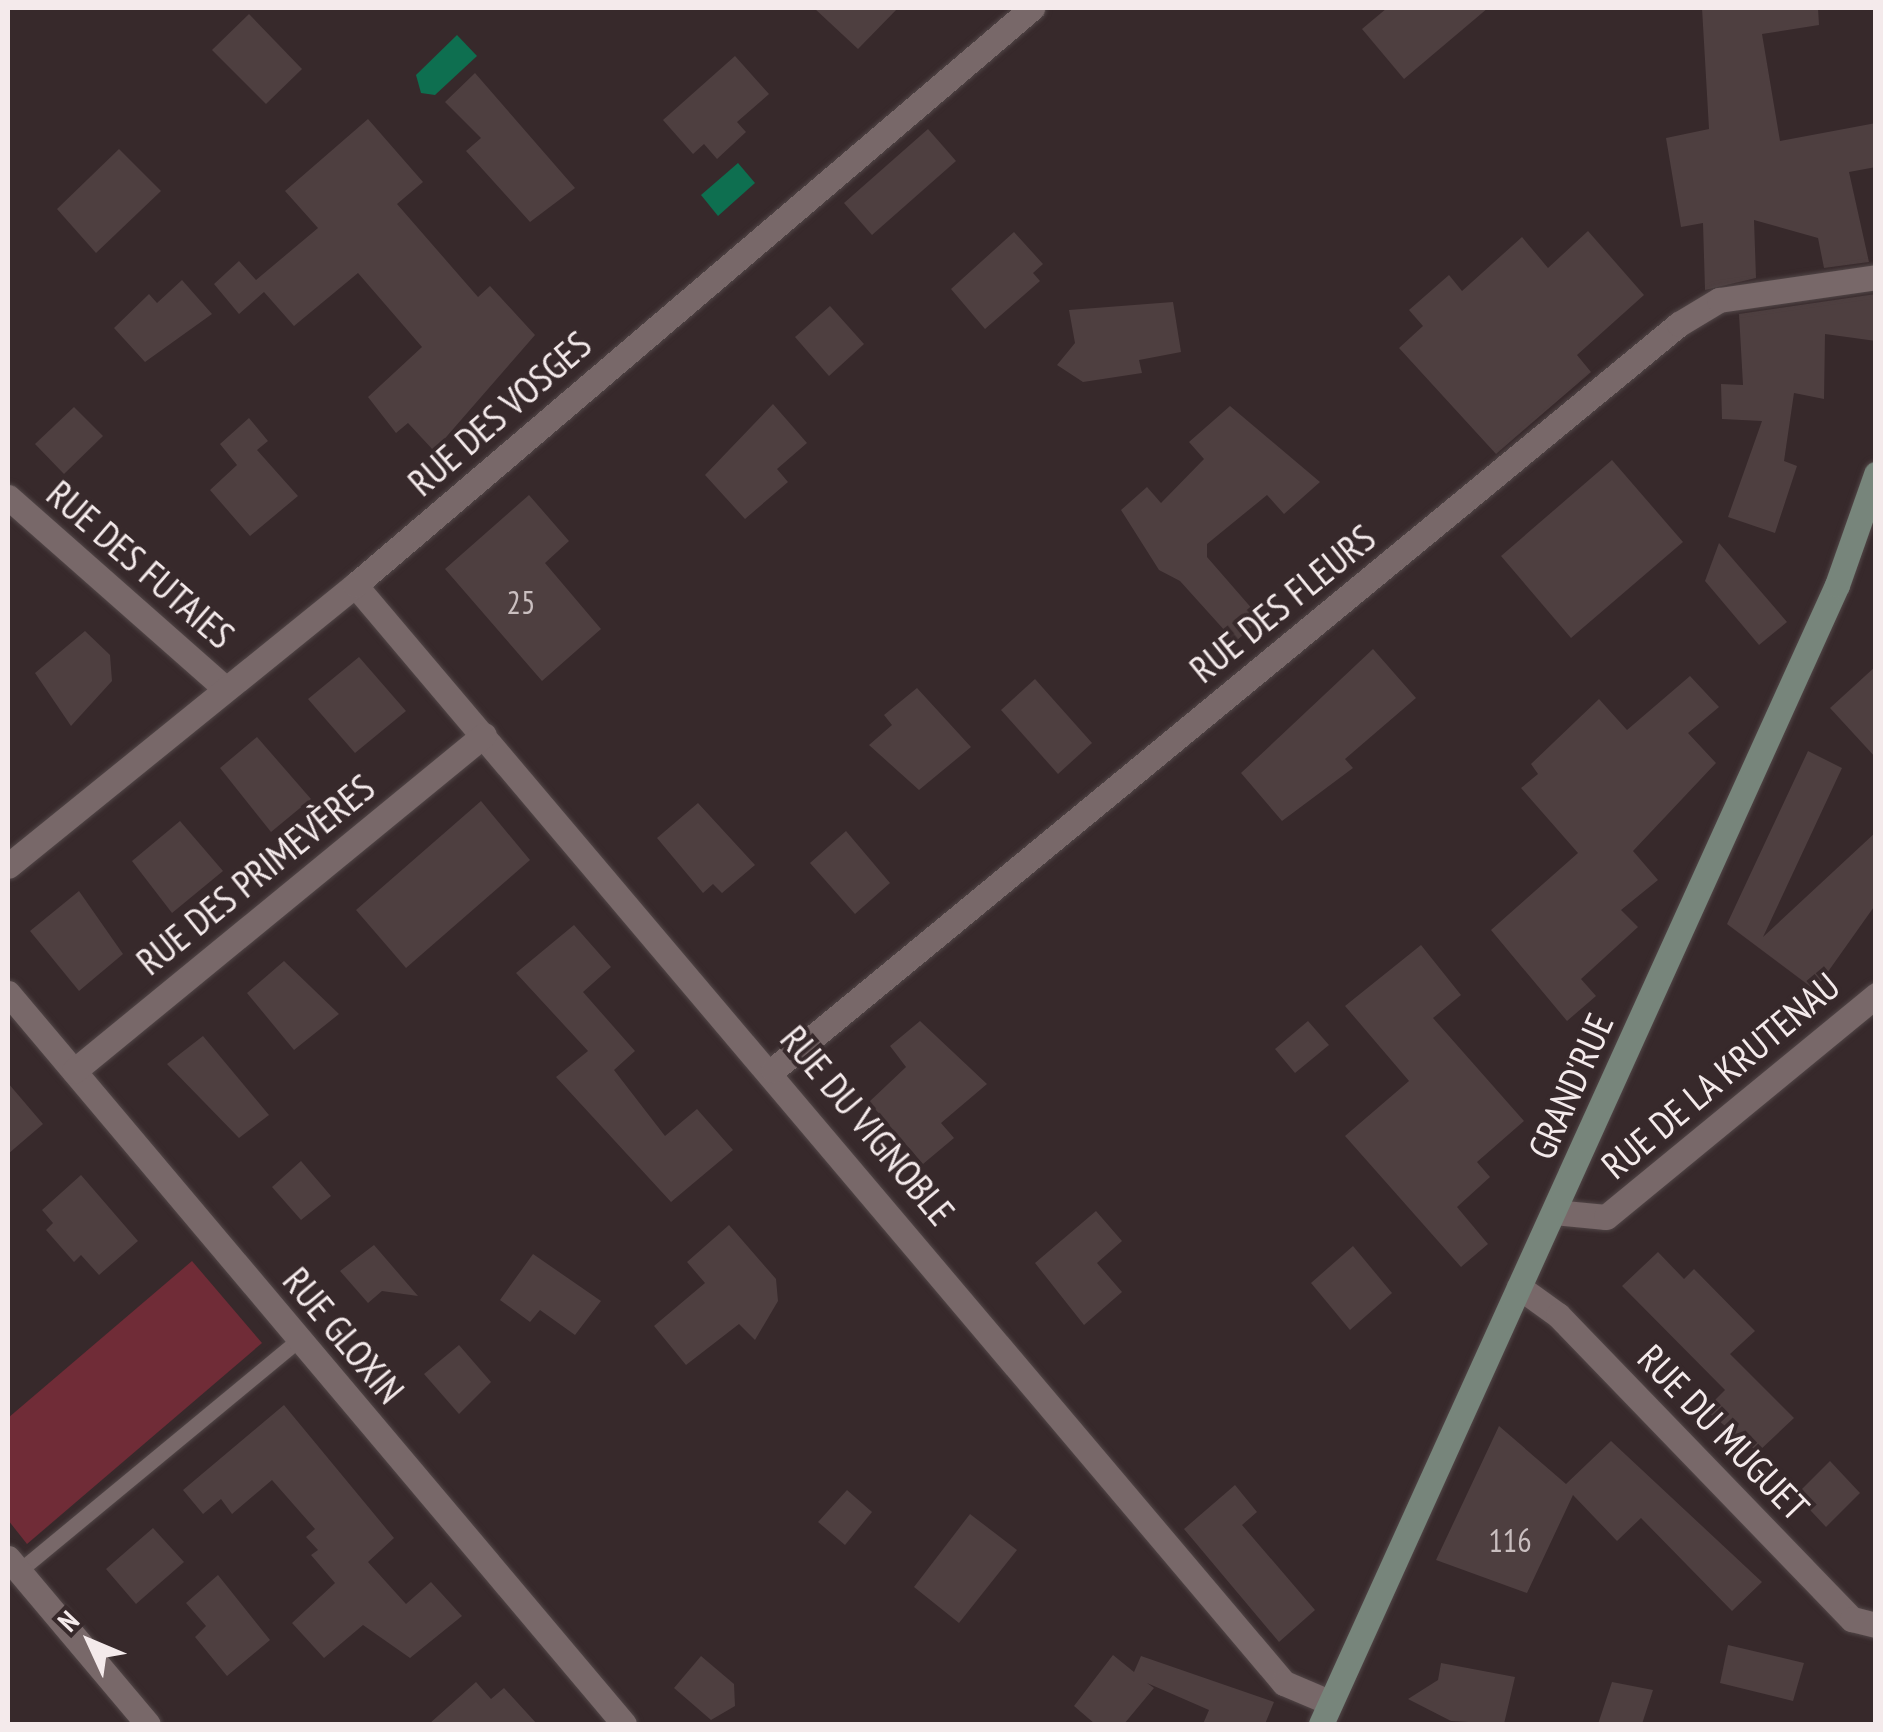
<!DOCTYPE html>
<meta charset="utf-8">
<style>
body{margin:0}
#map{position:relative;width:1883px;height:1732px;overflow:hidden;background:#37292b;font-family:"PT Sans Narrow",sans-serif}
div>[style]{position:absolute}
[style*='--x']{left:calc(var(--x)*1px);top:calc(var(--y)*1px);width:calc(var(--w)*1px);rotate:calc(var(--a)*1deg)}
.green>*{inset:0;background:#702c37}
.water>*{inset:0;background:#0e6f50}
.building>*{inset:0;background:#4e3f40}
.roads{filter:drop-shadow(0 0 2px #514647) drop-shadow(0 0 2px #514647)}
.lane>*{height:15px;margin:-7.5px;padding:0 7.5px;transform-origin:7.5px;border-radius:7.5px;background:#786869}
.street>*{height:25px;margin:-12.5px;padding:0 12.5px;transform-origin:12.5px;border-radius:12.5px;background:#786869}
.secondary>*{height:25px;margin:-12.5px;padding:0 12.5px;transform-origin:12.5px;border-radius:12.5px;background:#77857b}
span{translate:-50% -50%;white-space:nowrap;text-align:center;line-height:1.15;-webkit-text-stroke:8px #37292b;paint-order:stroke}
.number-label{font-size:32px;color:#cabfc0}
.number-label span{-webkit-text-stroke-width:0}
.street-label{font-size:38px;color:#f4eaeb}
.frame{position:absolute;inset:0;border:10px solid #f4eaeb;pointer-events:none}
.north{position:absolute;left:40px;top:1592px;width:100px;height:100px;-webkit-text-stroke:8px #37292b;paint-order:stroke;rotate:314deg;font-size:28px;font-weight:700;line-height:40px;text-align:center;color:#f4eaeb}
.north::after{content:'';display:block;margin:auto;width:35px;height:45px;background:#f4eaeb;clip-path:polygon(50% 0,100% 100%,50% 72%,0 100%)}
</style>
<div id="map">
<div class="green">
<i style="clip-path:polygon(192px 1261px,262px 1343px,27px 1544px,8px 1520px,8px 1418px)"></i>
</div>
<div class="water">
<i style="clip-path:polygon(457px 35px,477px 56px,435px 95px,421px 93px,416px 75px)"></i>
<i style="clip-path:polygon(738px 163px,755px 183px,718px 216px,701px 195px)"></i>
</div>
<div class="building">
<i style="clip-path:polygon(814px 8px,898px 8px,858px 49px)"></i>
<i style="clip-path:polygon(1387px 8px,1488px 8px,1404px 79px,1362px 29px)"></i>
<i style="clip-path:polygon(1702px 8px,1818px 8px,1819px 25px,1762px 34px,1780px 141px,1876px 123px,1876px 167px,1849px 172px,1869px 262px,1824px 268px,1818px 238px,1754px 220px,1756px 278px,1705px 290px,1703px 223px,1681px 227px,1666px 138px,1709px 129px)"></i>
<i style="clip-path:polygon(249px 14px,302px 69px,266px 104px,212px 50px)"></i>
<i style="clip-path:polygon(735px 56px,769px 94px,737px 122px,746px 132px,717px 159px,704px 144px,693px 154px,663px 120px)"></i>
<i style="clip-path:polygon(475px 73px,575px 188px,530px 222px,466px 151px,481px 138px,445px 102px)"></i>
<i style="clip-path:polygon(368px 119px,423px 182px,397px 204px,478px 297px,490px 286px,535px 335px,434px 451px,408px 423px,396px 433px,368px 397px,422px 347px,358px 273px,294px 326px,264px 292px,239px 314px,214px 284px,239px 261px,256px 280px,318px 228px,285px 191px)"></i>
<i style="clip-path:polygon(928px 129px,956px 161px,872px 235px,844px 203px)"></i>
<i style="clip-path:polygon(119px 149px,161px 191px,96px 253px,57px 209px)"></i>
<i style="clip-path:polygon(1588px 231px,1644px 295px,1577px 355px,1591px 372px,1496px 454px,1399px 348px,1423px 326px,1409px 310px,1449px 275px,1462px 291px,1522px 237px,1548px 268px)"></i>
<i style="clip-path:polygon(1014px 232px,1043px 264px,1033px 273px,1040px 281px,985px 329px,951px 289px)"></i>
<i style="clip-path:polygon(182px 280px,212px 314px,145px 362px,114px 328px,149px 294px,157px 303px)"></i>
<i style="clip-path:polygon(1876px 294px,1876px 341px,1825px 334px,1824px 399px,1794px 393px,1784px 461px,1797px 466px,1775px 533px,1728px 517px,1762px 421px,1722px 419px,1721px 384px,1743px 385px,1739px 314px)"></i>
<i style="clip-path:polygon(1173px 302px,1181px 352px,1139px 360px,1142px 373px,1083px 382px,1057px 365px,1075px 343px,1069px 310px)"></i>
<i style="clip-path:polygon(830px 306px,864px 344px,829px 376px,795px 337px)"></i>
<i style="clip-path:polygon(773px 404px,807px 443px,777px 469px,788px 482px,745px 519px,705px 475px)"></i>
<i style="clip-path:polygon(1230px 406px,1320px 482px,1284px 514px,1267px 495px,1207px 544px,1207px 557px,1261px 619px,1235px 642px,1180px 581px,1159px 570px,1121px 510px,1147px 487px,1161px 503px,1204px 459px,1189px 442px)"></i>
<i style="clip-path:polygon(74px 407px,103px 436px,64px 474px,35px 444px)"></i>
<i style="clip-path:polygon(249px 418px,268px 441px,257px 450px,298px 496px,250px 536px,210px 490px,237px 465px,220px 444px)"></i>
<i style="clip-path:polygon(1612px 460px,1683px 542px,1571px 638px,1501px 556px)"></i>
<i style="clip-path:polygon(529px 495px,569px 541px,545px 563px,601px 629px,542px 681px,445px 569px)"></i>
<i style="clip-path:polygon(1719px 543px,1787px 622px,1759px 645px,1705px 581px)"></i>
<i style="clip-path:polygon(85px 631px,110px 655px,112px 681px,71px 726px,35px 673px)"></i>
<i style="clip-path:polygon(1373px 649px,1416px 698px,1345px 759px,1353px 768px,1282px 821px,1241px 773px)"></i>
<i style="clip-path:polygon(359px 657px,406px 711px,355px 753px,308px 699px)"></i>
<i style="clip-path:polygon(1876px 666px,1876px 758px,1830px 708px)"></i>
<i style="clip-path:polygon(1690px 676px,1719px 707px,1688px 733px,1716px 763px,1633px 851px,1658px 880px,1621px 910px,1638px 927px,1581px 979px,1596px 996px,1567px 1021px,1491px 930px,1578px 853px,1521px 788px,1538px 774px,1531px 764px,1599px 699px,1627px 730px)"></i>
<i style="clip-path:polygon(1035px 679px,1092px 743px,1058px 774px,1001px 710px)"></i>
<i style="clip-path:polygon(917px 688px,971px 747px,919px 790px,869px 745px,892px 725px,884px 715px)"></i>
<i style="clip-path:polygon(257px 737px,311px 799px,271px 832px,220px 768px)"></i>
<i style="clip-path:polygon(1808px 751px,1842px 768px,1763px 937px,1876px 832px,1876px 904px,1815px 990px,1727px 924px)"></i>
<i style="clip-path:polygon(481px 801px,530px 860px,406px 968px,356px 910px)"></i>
<i style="clip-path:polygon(698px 803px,755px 865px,722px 893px,713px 884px,703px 893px,657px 838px)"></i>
<i style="clip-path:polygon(180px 821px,223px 871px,172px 913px,132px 861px)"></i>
<i style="clip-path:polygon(846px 831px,890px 883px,855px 914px,810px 863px)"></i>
<i style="clip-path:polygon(79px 891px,123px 954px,79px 991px,30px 931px)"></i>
<i style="clip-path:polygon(574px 925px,611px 967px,583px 992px,635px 1051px,614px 1070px,665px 1136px,697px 1109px,733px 1150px,671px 1202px,556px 1077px,588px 1051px,516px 973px)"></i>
<i style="clip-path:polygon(1421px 945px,1461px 995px,1433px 1018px,1524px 1121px,1477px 1162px,1490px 1177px,1457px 1207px,1488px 1244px,1461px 1267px,1345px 1136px,1409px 1081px,1345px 1006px)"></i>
<i style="clip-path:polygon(284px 961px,339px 1014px,294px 1050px,247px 993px)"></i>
<i style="clip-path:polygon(920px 1021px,987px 1084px,941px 1123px,954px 1138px,923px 1164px,869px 1102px,906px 1067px,890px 1046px)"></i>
<i style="clip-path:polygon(1308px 1021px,1329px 1045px,1295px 1073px,1275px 1049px)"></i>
<i style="clip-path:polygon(203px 1036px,269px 1115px,239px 1138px,167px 1064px)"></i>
<i style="clip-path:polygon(8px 1083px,43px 1124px,8px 1154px)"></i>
<i style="clip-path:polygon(301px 1161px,331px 1196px,301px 1220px,272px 1187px)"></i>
<i style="clip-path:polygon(81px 1175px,138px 1241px,99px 1275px,81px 1255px,74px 1262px,46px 1230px,53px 1223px,42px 1210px)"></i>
<i style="clip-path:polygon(1096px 1211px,1122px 1241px,1097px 1263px,1122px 1292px,1084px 1325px,1035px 1263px)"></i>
<i style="clip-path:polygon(729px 1225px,776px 1279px,778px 1301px,755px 1340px,739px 1324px,686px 1365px,654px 1326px,705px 1283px,687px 1262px)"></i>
<i style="clip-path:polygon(374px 1245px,418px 1296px,382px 1291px,368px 1303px,340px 1271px)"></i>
<i style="clip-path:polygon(1353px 1246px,1392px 1293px,1350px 1330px,1311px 1283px)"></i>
<i style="clip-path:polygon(1658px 1252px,1684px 1279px,1694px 1269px,1755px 1331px,1730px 1354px,1794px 1418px,1758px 1452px,1705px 1410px,1725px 1390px,1622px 1286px)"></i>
<i style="clip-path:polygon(533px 1254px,601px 1301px,575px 1335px,540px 1310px,530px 1322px,500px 1300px)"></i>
<i style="clip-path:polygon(459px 1345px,491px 1382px,459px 1414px,424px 1374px)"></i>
<i style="clip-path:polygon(284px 1405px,394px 1538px,368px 1562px,406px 1604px,431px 1582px,462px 1616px,410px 1658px,363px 1625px,324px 1658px,292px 1623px,335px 1583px,311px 1555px,318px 1550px,306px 1537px,315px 1529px,272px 1480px,232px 1514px,221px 1499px,203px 1514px,183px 1490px)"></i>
<i style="clip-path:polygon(1499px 1426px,1566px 1484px,1611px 1441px,1762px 1582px,1732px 1611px,1641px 1518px,1617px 1541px,1573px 1495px,1527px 1593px,1436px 1560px)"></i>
<i style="clip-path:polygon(1830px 1461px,1860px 1493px,1826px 1527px,1796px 1495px)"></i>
<i style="clip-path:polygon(1235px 1485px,1257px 1512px,1242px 1525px,1315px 1610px,1279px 1642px,1184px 1529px)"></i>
<i style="clip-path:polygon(847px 1490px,872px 1512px,845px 1545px,818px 1522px)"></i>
<i style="clip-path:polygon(970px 1514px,1017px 1550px,959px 1623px,914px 1587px)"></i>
<i style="clip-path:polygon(153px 1528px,184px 1562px,136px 1604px,106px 1569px)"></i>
<i style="clip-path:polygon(218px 1575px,270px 1640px,227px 1676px,195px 1637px,206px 1626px,186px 1603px)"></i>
<i style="clip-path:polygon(1728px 1645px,1804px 1663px,1793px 1701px,1720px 1683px)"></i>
<i style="clip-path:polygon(1113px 1655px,1134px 1672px,1141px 1656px,1274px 1702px,1265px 1724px,1203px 1724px,1209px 1710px,1147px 1683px,1154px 1688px,1124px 1724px,1095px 1724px,1074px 1706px)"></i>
<i style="clip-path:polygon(701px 1656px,734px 1684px,735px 1706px,711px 1720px,674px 1688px)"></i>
<i style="clip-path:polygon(1441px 1663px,1515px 1677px,1504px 1724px,1451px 1721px,1408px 1699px,1438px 1680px)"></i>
<i style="clip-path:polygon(476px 1682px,491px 1699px,504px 1688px,537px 1724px,429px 1724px)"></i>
<i style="clip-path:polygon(1612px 1682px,1653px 1690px,1642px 1724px,1598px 1724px)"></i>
</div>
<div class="roads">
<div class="lane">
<i style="--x:19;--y:1571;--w:364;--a:-39.6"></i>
</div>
<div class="street">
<i style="--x:8;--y:497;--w:289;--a:41.4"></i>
<i style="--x:355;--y:585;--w:1438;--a:49.77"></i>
<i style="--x:1284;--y:1683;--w:49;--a:22.9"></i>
<i style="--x:8;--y:866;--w:447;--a:-39"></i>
<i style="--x:355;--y:585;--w:890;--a:-40.44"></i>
<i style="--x:8;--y:993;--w:956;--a:49.88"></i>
<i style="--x:773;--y:1070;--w:1174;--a:-39.47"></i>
<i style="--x:1679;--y:324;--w:47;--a:-31"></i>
<i style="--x:1719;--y:300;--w:159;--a:-8.3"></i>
<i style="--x:74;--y:1071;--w:530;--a:-39.34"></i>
<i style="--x:1554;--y:1212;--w:52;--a:5.5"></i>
<i style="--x:1606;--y:1217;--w:350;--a:-39.4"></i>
<i style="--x:1519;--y:1287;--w:48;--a:35.7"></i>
<i style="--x:1558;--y:1315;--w:423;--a:46"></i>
<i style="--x:1852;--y:1619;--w:25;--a:14"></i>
<i style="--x:8;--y:1558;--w:217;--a:49.9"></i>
</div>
<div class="secondary">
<i style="--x:1321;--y:1724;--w:1250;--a:-65.63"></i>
<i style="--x:1837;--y:585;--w:118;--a:-70.6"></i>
</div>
</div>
<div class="number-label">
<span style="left:521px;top:602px">25</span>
<span style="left:1510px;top:1540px">116</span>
</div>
<div class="street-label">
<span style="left:499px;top:413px;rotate:-41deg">RUE DES VOSGES</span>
<span style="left:141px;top:564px;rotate:41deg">RUE DES FUTAIES</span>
<span style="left:1282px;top:603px;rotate:-39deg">RUE DES FLEURS</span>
<span style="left:255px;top:874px;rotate:-39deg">RUE DES PRIMEVÈRES</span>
<span style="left:1720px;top:1075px;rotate:-40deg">RUE DE LA KRUTENAU</span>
<span style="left:1570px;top:1086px;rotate:-66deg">GRAND'RUE</span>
<span style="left:868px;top:1125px;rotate:50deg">RUE DU VIGNOBLE</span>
<span style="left:344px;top:1335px;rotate:50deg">RUE GLOXIN</span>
<span style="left:1724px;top:1432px;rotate:46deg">RUE DU MUGUET</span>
</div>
<div class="frame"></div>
<div class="north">N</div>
</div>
